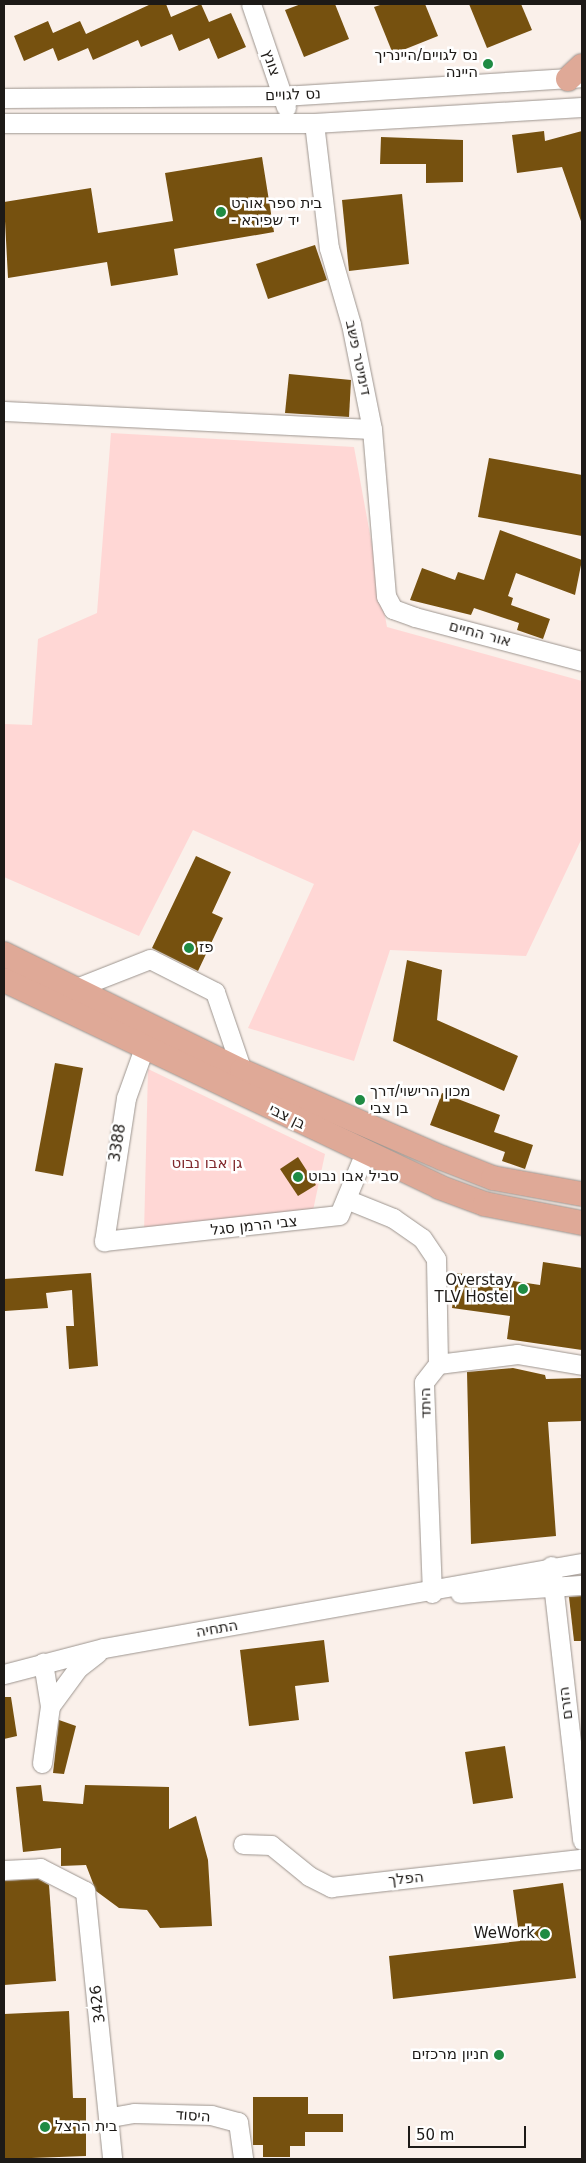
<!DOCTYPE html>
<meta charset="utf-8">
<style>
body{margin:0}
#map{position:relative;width:586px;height:2163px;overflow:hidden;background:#faf0ea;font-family:"DejaVu Sans","Noto Sans Hebrew",sans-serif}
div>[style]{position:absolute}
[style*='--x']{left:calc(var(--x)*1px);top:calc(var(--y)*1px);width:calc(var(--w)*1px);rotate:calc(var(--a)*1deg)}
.green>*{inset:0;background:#ffd7d5}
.building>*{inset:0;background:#76510f}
.roads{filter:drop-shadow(0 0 1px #9d958f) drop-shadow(0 0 1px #9d958f)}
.minor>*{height:19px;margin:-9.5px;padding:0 9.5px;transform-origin:9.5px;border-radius:9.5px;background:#fff}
.major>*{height:24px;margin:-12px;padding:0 12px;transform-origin:12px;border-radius:12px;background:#dfa997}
.dots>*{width:14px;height:14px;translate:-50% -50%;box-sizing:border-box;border:2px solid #fff;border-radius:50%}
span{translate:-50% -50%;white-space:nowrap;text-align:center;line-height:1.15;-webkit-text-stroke:5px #fff;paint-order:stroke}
.poi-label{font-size:15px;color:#1d1a17}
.right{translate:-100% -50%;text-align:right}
.left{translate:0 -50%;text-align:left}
.street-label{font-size:15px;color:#1d1a17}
.park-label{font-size:15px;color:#81292d}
.frame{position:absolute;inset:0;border:5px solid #1d1a17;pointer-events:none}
.scale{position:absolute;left:408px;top:2126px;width:118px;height:22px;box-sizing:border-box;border:2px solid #1d1a17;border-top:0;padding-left:6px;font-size:15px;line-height:18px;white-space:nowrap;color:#1d1a17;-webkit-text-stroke:4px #fff;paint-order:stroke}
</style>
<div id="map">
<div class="green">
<i style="clip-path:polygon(111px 433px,354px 447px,387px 627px,582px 681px,582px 838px,526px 956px,390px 950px,354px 1061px,248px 1028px,314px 884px,193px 830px,139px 936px,4px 877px,4px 724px,32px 725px,38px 639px,97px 613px)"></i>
<i style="clip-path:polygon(148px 1069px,325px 1154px,312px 1215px,144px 1233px)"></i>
</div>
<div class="building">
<i style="clip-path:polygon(151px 4px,166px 4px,171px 17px,201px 4px,209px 22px,231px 13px,246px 47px,218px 59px,209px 38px,179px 51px,172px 34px,141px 47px,138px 40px,93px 60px,88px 48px,58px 61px,53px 48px,24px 61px,14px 36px,48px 21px,53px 33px,80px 21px,86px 34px)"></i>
<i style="clip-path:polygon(301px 4px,335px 4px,349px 39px,304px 57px,285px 10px)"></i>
<i style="clip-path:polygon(383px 4px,425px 4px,438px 36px,393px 54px,374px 7px)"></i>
<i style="clip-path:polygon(469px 4px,521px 4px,532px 30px,487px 48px)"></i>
<i style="clip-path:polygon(544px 131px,545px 141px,582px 131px,582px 224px,562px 167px,517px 173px,512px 135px)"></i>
<i style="clip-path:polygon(381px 137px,463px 140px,463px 182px,426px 183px,426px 164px,380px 164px)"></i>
<i style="clip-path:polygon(262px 157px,274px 232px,174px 249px,178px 275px,111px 286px,107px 262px,8px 278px,4px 202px,91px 188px,98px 233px,173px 221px,165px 173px)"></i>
<i style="clip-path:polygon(402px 194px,409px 264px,349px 271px,342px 200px)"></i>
<i style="clip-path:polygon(315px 245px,327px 280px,268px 299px,256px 264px)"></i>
<i style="clip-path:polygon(289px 374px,351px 380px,349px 417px,285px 413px)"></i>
<i style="clip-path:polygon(489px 458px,582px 475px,582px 536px,478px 517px)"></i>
<i style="clip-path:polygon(500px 530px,582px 560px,575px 595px,516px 573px,508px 596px,513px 598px,511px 605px,550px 619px,543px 639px,517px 630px,519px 623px,474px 608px,471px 615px,410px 600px,422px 568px,455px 580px,458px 572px,484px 580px)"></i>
<i style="clip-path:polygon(196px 856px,231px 872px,212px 913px,223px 918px,198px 971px,152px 948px)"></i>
<i style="clip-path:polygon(407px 960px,442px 970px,437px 1020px,518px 1056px,504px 1091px,393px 1041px)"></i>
<i style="clip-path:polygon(55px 1063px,83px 1068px,63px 1176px,35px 1171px)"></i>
<i style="clip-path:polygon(442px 1093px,500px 1115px,494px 1132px,533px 1145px,525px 1169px,502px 1161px,505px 1152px,430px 1125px)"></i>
<i style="clip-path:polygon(298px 1157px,316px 1185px,298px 1196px,280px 1169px)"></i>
<i style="clip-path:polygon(543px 1262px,582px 1268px,582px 1350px,507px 1339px,510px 1316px,452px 1308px,457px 1273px,540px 1285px)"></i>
<i style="clip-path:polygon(91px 1273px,98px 1366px,69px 1369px,66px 1326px,74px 1326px,72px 1290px,46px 1293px,48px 1308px,5px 1311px,4px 1279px)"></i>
<i style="clip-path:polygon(513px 1368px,545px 1375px,546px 1379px,582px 1378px,582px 1421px,548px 1422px,556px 1536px,471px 1544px,467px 1372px)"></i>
<i style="clip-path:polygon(582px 1596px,582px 1641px,574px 1641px,569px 1597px)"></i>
<i style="clip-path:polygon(324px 1640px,329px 1682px,295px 1686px,299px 1720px,249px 1726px,240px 1650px)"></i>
<i style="clip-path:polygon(4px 1697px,11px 1697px,17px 1736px,4px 1739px)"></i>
<i style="clip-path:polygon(59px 1720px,76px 1726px,64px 1774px,53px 1773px)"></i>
<i style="clip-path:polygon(505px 1746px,513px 1798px,473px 1804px,465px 1752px)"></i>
<i style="clip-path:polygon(41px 1785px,43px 1801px,83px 1804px,85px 1785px,169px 1787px,169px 1829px,196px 1816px,208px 1860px,212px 1926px,160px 1928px,147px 1910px,119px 1908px,96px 1891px,86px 1865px,61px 1866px,61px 1848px,23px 1852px,16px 1787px)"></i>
<i style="clip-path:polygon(38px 1879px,49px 1885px,56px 1981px,4px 1985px,4px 1881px)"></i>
<i style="clip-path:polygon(563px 1883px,576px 1978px,393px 1999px,389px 1956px,520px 1941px,513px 1890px)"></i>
<i style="clip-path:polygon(69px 2011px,73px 2098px,86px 2098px,86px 2156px,4px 2159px,4px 2014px)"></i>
<i style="clip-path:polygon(253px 2097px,308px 2097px,308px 2114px,343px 2114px,343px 2132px,305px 2132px,305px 2146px,290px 2146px,290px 2157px,263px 2157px,263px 2145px,253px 2145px)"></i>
</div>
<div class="roads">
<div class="minor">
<i style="--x:251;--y:4;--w:109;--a:71.2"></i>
<i style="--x:4;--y:98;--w:279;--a:-0.4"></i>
<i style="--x:283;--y:96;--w:299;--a:-3.6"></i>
<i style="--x:4;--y:123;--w:310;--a:0"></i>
<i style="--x:314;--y:123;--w:268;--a:-3.4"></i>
<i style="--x:314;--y:123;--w:126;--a:83.2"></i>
<i style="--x:329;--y:248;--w:79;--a:73.9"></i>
<i style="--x:351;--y:324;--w:107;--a:78.7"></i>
<i style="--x:372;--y:429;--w:168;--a:85.2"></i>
<i style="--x:386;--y:596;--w:15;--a:62"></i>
<i style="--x:393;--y:609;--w:23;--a:20"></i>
<i style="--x:415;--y:617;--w:173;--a:14.8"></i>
<i style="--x:4;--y:411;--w:368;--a:2.8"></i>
<i style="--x:76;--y:988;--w:79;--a:-21.4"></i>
<i style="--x:150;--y:959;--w:73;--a:26.9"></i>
<i style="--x:215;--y:992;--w:83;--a:71.1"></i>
<i style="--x:144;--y:1048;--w:53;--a:109.8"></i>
<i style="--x:126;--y:1098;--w:145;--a:98.7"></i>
<i style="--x:104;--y:1241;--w:236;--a:-6.3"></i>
<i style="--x:339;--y:1215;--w:65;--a:-67.4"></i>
<i style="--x:346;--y:1199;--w:51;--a:22"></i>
<i style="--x:393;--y:1218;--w:35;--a:35"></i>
<i style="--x:422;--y:1238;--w:25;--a:56"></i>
<i style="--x:436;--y:1259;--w:105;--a:88.9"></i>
<i style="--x:551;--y:1566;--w:276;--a:83.5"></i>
<i style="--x:432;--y:1593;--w:211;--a:-92.2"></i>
<i style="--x:424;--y:1382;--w:23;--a:-52"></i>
<i style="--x:438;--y:1364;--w:80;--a:-7.2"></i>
<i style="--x:517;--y:1354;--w:66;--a:9.6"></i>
<i style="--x:460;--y:1593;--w:122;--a:-3.8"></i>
<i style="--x:4;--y:1674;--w:103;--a:-14.6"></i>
<i style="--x:104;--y:1648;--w:485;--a:-10.1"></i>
<i style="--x:50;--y:1706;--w:47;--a:-53.6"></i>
<i style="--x:78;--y:1668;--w:24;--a:-38"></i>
<i style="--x:42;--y:1763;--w:58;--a:-82"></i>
<i style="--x:50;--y:1706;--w:44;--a:-99.2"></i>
<i style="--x:243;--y:1844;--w:28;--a:2"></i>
<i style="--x:271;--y:1845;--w:49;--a:39.2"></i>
<i style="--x:309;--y:1876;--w:25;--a:27"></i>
<i style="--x:331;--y:1887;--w:253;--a:-6.4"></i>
<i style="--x:4;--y:1870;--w:36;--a:-3"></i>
<i style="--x:40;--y:1868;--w:51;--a:27.1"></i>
<i style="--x:85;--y:1891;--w:269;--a:84.2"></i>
<i style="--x:111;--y:2117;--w:23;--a:-10"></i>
<i style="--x:134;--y:2113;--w:77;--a:1.5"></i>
<i style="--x:211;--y:2115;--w:28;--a:15"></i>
<i style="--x:238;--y:2122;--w:37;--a:82"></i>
</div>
<div class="major">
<i style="--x:568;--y:79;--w:19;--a:-43"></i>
<i style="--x:4;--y:954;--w:265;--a:26.2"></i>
<i style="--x:242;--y:1071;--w:218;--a:23.5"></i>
<i style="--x:442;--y:1158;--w:55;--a:21.4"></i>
<i style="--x:493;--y:1178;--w:90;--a:10.2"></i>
<i style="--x:4;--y:980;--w:482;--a:25.4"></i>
<i style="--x:439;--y:1187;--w:49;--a:20.3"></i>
<i style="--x:485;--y:1204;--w:99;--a:11.1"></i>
</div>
</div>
<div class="dots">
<i style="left:488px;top:64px;background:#1f8b43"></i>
<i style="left:221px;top:212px;background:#1f8b43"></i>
<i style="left:189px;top:948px;background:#1f8b43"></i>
<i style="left:360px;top:1100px;background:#1f8b43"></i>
<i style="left:298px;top:1177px;background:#1f8b43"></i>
<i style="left:523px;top:1289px;background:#1f8b43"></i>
<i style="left:545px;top:1934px;background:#1f8b43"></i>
<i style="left:499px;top:2055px;background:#1f8b43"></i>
<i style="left:45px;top:2127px;background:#1f8b43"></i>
</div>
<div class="poi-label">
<span class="right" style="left:478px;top:64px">נס לגויים/היינריך<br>היינה</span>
<span class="left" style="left:231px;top:212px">בית ספר אורט<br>- יד שפירא</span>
<span class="left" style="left:199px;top:948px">פז</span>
<span class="left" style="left:370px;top:1100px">מכון הרישוי/דרך<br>בן צבי</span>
<span class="left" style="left:308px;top:1177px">סביל אבו נבוט</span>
<span class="right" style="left:513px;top:1289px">Overstay<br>TLV Hostel</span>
<span class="right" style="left:535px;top:1934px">WeWork</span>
<span class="right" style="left:489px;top:2055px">חניון מרכזים</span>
<span class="left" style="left:55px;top:2127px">בית הרצל</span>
</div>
<div class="street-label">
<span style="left:271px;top:63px;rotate:71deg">צונץ</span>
<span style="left:293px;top:95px;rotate:-2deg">נס לגויים</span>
<span style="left:358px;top:358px;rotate:78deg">דימיטר פשב</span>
<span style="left:480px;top:634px;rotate:15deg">אור החיים</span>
<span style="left:287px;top:1117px;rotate:26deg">בן צבי</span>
<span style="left:118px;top:1143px;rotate:-81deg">3388</span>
<span style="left:254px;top:1226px;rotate:-6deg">צבי הרמן סגל</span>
<span style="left:426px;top:1403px;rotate:-91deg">היתד</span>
<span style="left:217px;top:1629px;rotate:-10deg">התחיה</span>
<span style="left:566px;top:1703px;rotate:-97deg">הזרם</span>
<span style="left:406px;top:1879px;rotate:-6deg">הפלך</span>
<span style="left:98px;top:2004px;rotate:-97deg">3426</span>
<span style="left:193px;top:2116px;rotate:4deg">היסוד</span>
</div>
<div class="park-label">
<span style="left:207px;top:1164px">גן אבו נבוט</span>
</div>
<div class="frame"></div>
<div class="scale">50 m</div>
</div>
